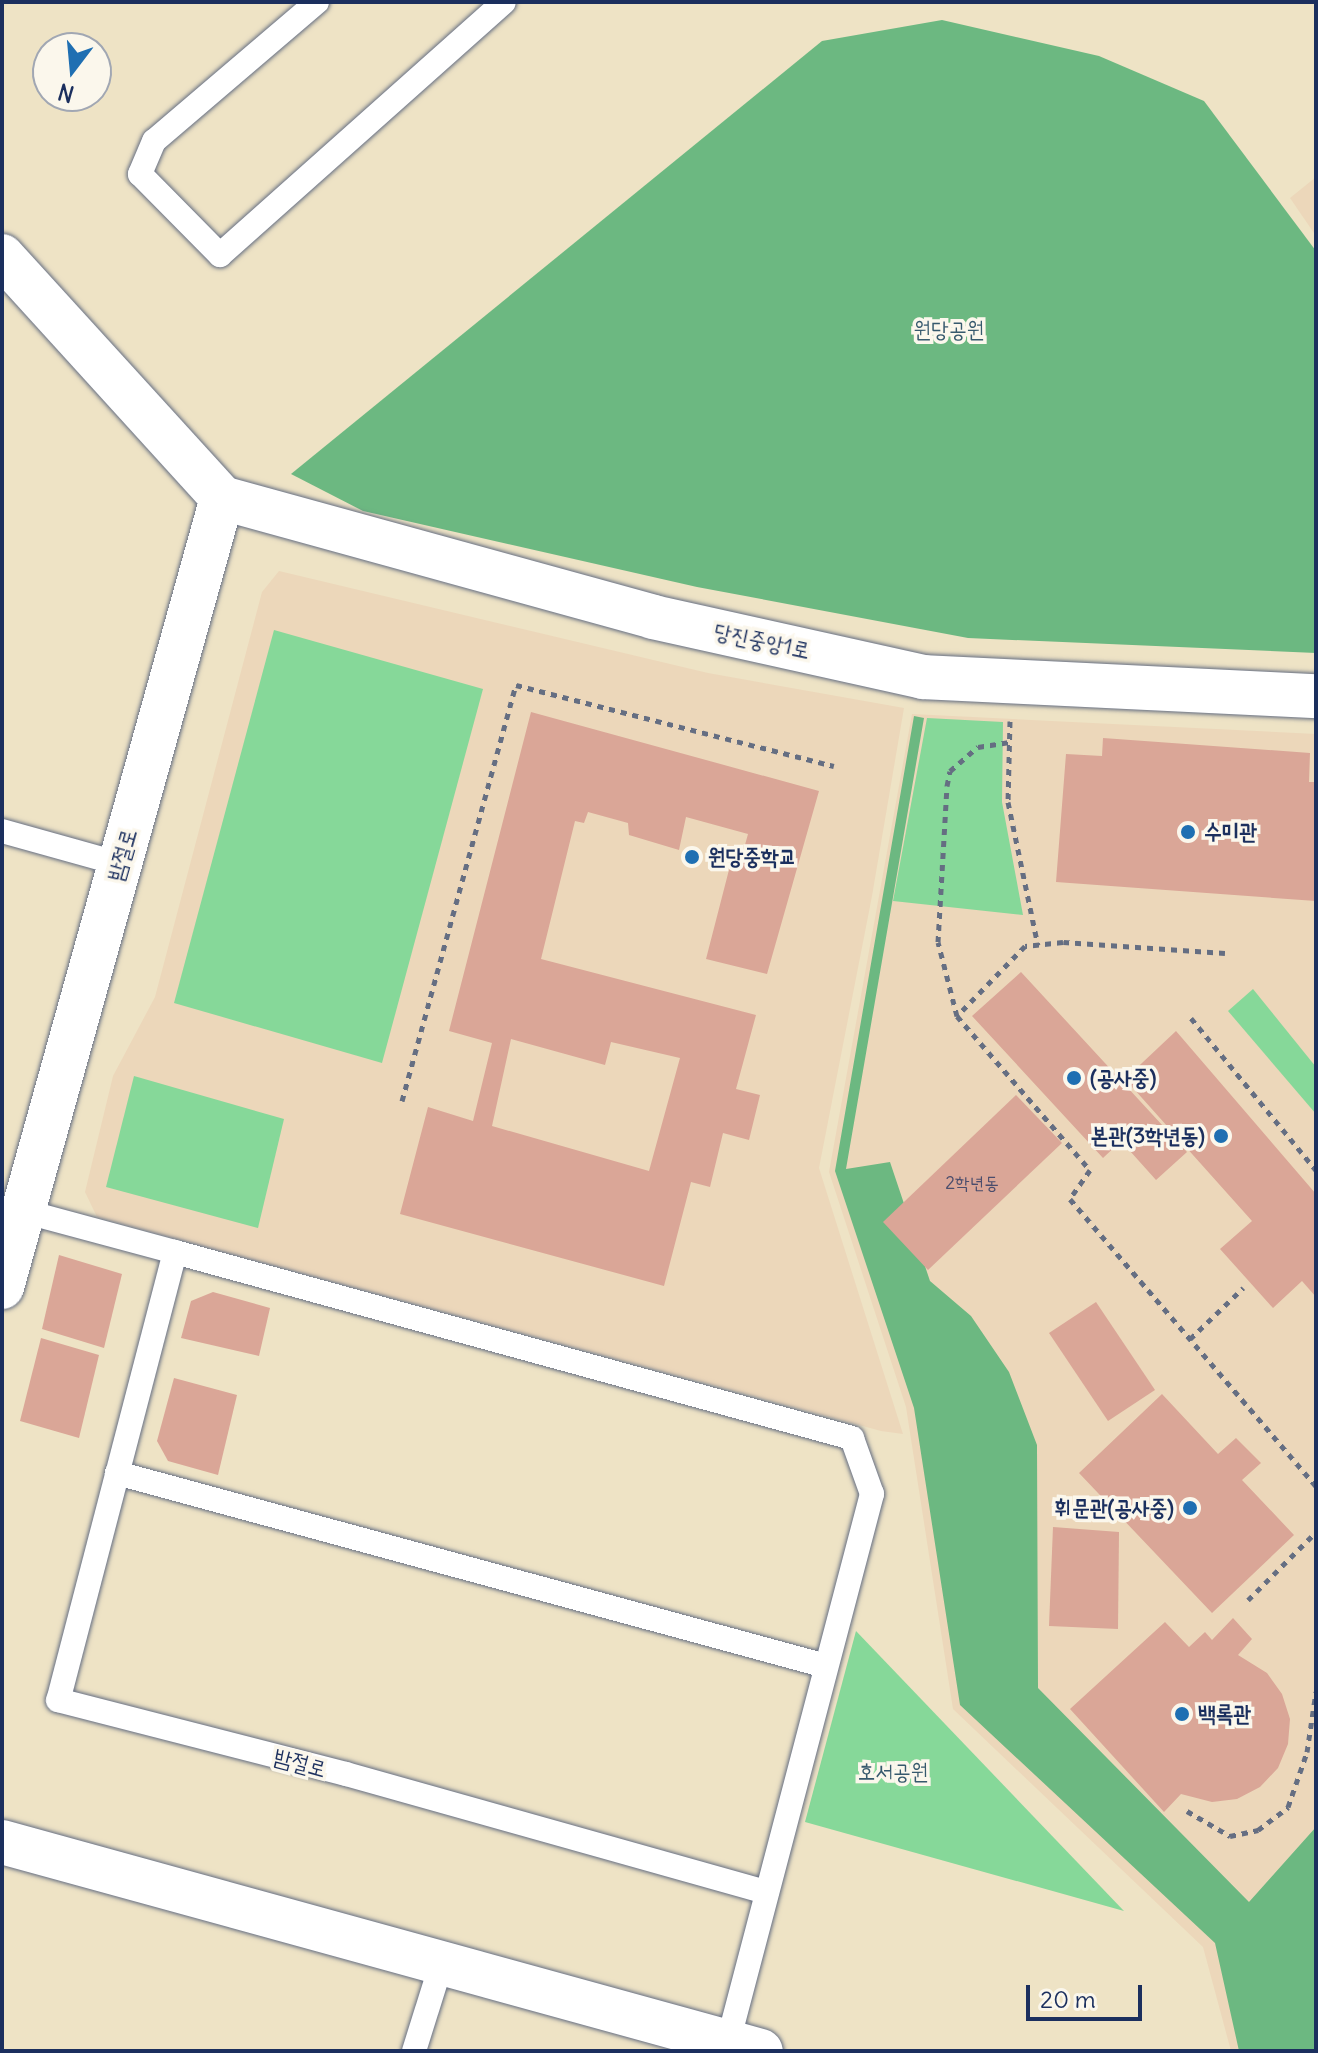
<!DOCTYPE html>
<meta charset="utf-8">
<style>
body{margin:0}
#map{position:relative;width:1318px;height:2053px;overflow:hidden;background:#eee3c5;font-family:Delius,"Poor Story",sans-serif}
div>[style]{position:absolute}
[style*='--x']{left:calc(var(--x)*1px);top:calc(var(--y)*1px);width:calc(var(--w)*1px);rotate:calc(var(--a)*1deg)}
.built>*{inset:0;background:#ecd7ba}
.green>*{inset:0;background:#86d899}
.forest>*{inset:0;background:#6cb881}
.building>*{inset:0;background:#daa697}
.path>*{height:5px;margin-top:-2.5px;transform-origin:0;background:repeating-linear-gradient(90deg,#656e82 0 6px,transparent 0 12px)}
.roads{filter:drop-shadow(0 0 2px #656e82) drop-shadow(0 0 2px #656e82)}
.lane>*{height:24px;margin:-12px;padding:0 12px;transform-origin:12px;border-radius:12px;background:#fff}
.street>*{height:44px;margin:-22px;padding:0 22px;transform-origin:22px;border-radius:22px;background:#fff}
.dots>*{width:22px;height:22px;translate:-50% -50%;box-sizing:border-box;border:4px solid #fbf7ec;border-radius:50%}
span{translate:-50% -50%;white-space:nowrap;text-align:center;line-height:1.15;-webkit-text-stroke:7px #fbf7ec;paint-order:stroke}
.number-label{font-size:18px;color:#4b4d6c}
.number-label span{-webkit-text-stroke-width:0}
.park-label{font-size:22px;color:#36596d}
.street-label{font-size:22px;color:#1b2f5e}
.poi-label{font-size:22px;color:#1b2f5e;font-weight:700}
.left{translate:0 -50%;text-align:left}
.right{translate:-100% -50%;text-align:right}
.frame{position:absolute;inset:0;border:4px solid #1b2f5e;pointer-events:none}
.north{position:absolute;left:32px;top:32px;width:80px;height:80px;box-sizing:border-box;background:#fbf7ec;border:2px solid #a1a7b3;border-radius:50%;rotate:196deg;font-size:22px;font-weight:700;line-height:32px;text-align:center;color:#1b2f5e}
.north::after{content:'';display:block;margin:auto;width:28px;height:36px;background:#1f6fb2;clip-path:polygon(50% 0,100% 100%,50% 72%,0 100%)}
.scale{position:absolute;left:1026px;top:1985px;width:116px;height:36px;box-sizing:border-box;border:4px solid #1b2f5e;border-top:0;padding-left:10px;font-size:24px;line-height:28px;white-space:nowrap;color:#1b2f5e;-webkit-text-stroke:6px #fbf7ec;paint-order:stroke}
</style>
<div id="map">
<div class="built">
<i style="clip-path:polygon(1316px 177px,1316px 236px,1290px 198px)"></i>
<i style="clip-path:polygon(279px 571px,708px 673px,904px 708px,872px 896px,819px 1168px,903px 1434px,881px 1431px,97px 1217px,85px 1192px,113px 1076px,155px 997px,262px 592px)"></i>
<i style="clip-path:polygon(912px 714px,1316px 734px,1316px 2051px,1231px 2051px,1203px 1947px,953px 1709px,906px 1407px,829px 1172px)"></i>
</div>
<div class="green">
<i style="clip-path:polygon(274px 630px,483px 689px,382px 1063px,174px 1003px)"></i>
<i style="clip-path:polygon(927px 718px,1003px 722px,1002px 802px,1023px 915px,893px 901px)"></i>
<i style="clip-path:polygon(1253px 989px,1316px 1067px,1316px 1114px,1228px 1011px)"></i>
<i style="clip-path:polygon(134px 1076px,284px 1119px,258px 1228px,106px 1187px)"></i>
<i style="clip-path:polygon(856px 1631px,1124px 1911px,805px 1822px)"></i>
</div>
<div class="forest">
<i style="clip-path:polygon(942px 20px,1099px 56px,1204px 101px,1316px 251px,1316px 653px,968px 638px,697px 587px,363px 511px,291px 474px,822px 41px)"></i>
<i style="clip-path:polygon(914px 716px,924px 718px,846px 1169px,890px 1162px,930px 1281px,971px 1316px,1009px 1372px,1037px 1445px,1038px 1688px,1249px 1902px,1316px 1827px,1316px 2051px,1239px 2051px,1215px 1943px,960px 1705px,914px 1408px,835px 1171px)"></i>
</div>
<div class="building">
<i style="clip-path:polygon(evenodd,531px 712px,819px 791px,767px 974px,706px 959px,731px 862px,740px 863px,748px 834px,686px 817px,679px 850px,629px 835px,628px 823px,588px 812px,584px 823px,575px 821px,541px 959px,756px 1015px,736px 1089px,760px 1095px,749px 1140px,723px 1133px,710px 1187px,691px 1182px,664px 1286px,400px 1214px,428px 1107px,473px 1121px,492px 1043px,449px 1031px,531px 712px,511px 1039px,605px 1065px,611px 1042px,680px 1058px,649px 1171px,492px 1126px,511px 1039px)"></i>
<i style="clip-path:polygon(1103px 738px,1310px 753px,1309px 782px,1316px 782px,1316px 901px,1056px 882px,1066px 754px,1102px 756px)"></i>
<i style="clip-path:polygon(1021px 972px,1187px 1152px,1156px 1180px,1121px 1141px,1103px 1158px,972px 1016px)"></i>
<i style="clip-path:polygon(1176px 1031px,1316px 1194px,1316px 1297px,1302px 1281px,1273px 1308px,1220px 1249px,1252px 1221px,1125px 1079px)"></i>
<i style="clip-path:polygon(1016px 1095px,1062px 1143px,928px 1270px,883px 1222px)"></i>
<i style="clip-path:polygon(59px 1255px,122px 1274px,104px 1348px,42px 1329px)"></i>
<i style="clip-path:polygon(213px 1292px,270px 1308px,259px 1356px,181px 1338px,191px 1301px)"></i>
<i style="clip-path:polygon(1096px 1302px,1155px 1390px,1108px 1421px,1049px 1333px)"></i>
<i style="clip-path:polygon(41px 1338px,99px 1355px,79px 1438px,20px 1421px)"></i>
<i style="clip-path:polygon(174px 1378px,237px 1395px,218px 1475px,168px 1461px,157px 1441px)"></i>
<i style="clip-path:polygon(1162px 1394px,1218px 1454px,1236px 1438px,1261px 1463px,1242px 1480px,1294px 1535px,1212px 1613px,1079px 1473px)"></i>
<i style="clip-path:polygon(1053px 1527px,1119px 1532px,1118px 1629px,1049px 1626px)"></i>
<i style="clip-path:polygon(1233px 1618px,1252px 1639px,1238px 1655px,1267px 1673px,1282px 1694px,1290px 1719px,1288px 1744px,1278px 1768px,1260px 1787px,1237px 1799px,1212px 1802px,1181px 1794px,1164px 1812px,1070px 1709px,1165px 1622px,1189px 1647px,1205px 1632px,1212px 1640px)"></i>
</div>
<div class="path">
<i style="--x:1010;--y:721;--w:81;--a:91.4"></i>
<i style="--x:1008;--y:802;--w:146;--a:78.2"></i>
<i style="--x:1225;--y:953;--w:162;--a:-176.1"></i>
<i style="--x:1063;--y:942;--w:38;--a:174"></i>
<i style="--x:1025;--y:946;--w:98;--a:134.2"></i>
<i style="--x:957;--y:1016;--w:203;--a:49.2"></i>
<i style="--x:1090;--y:1170;--w:35;--a:125"></i>
<i style="--x:1070;--y:1199;--w:378;--a:49.4"></i>
<i style="--x:957;--y:1016;--w:76;--a:-104.4"></i>
<i style="--x:938;--y:942;--w:156;--a:-86.7"></i>
<i style="--x:947;--y:786;--w:15;--a:-79"></i>
<i style="--x:950;--y:771;--w:37;--a:-41"></i>
<i style="--x:978;--y:747;--w:32;--a:-9"></i>
<i style="--x:1191;--y:1018;--w:197;--a:50.6"></i>
<i style="--x:402;--y:1101;--w:431;--a:-74.7"></i>
<i style="--x:516;--y:685;--w:328;--a:14.3"></i>
<i style="--x:1190;--y:1339;--w:74;--a:-43.9"></i>
<i style="--x:1248;--y:1600;--w:96;--a:-45"></i>
<i style="--x:1187;--y:1811;--w:50;--a:30.2"></i>
<i style="--x:1230;--y:1836;--w:29;--a:-12"></i>
<i style="--x:1258;--y:1830;--w:38;--a:-37"></i>
<i style="--x:1288;--y:1807;--w:58;--a:-70.9"></i>
<i style="--x:1307;--y:1752;--w:61;--a:-81.5"></i>
</div>
<div class="roads">
<div class="lane">
<i style="--x:317;--y:2;--w:214;--a:139.5"></i>
<i style="--x:154;--y:141;--w:36;--a:113"></i>
<i style="--x:140;--y:174;--w:114;--a:45.4"></i>
<i style="--x:220;--y:255;--w:380;--a:-41.7"></i>
<i style="--x:2;--y:831;--w:123;--a:15.6"></i>
<i style="--x:23;--y:1211;--w:157;--a:15.1"></i>
<i style="--x:117;--y:1473;--w:735;--a:15.23"></i>
<i style="--x:728;--y:2042;--w:567;--a:-75.28"></i>
<i style="--x:872;--y:1494;--w:59;--a:-109.7"></i>
<i style="--x:852;--y:1438;--w:702;--a:-164.64"></i>
<i style="--x:175;--y:1252;--w:463;--a:104.6"></i>
<i style="--x:58;--y:1700;--w:297;--a:14.4"></i>
<i style="--x:346;--y:1774;--w:437;--a:15.7"></i>
<i style="--x:414;--y:2051;--w:90;--a:-72.6"></i>
</div>
<div class="street">
<i style="--x:2;--y:256;--w:327;--a:47.7"></i>
<i style="--x:222;--y:498;--w:447;--a:15.4"></i>
<i style="--x:653;--y:617;--w:277;--a:12.5"></i>
<i style="--x:923;--y:677;--w:393;--a:2.8"></i>
<i style="--x:2;--y:1287;--w:819;--a:-74.42"></i>
<i style="--x:2;--y:1842;--w:787;--a:15.4"></i>
</div>
</div>
<div class="dots">
<i style="left:1188px;top:832px;background:#1f6fb2"></i>
<i style="left:692px;top:857px;background:#1f6fb2"></i>
<i style="left:1074px;top:1078px;background:#1f6fb2"></i>
<i style="left:1221px;top:1136px;background:#1f6fb2"></i>
<i style="left:1190px;top:1508px;background:#1f6fb2"></i>
<i style="left:1182px;top:1714px;background:#1f6fb2"></i>
</div>
<div class="number-label">
<span style="left:972px;top:1183px">2학년동</span>
</div>
<div class="park-label">
<span style="left:949px;top:330px">원당공원</span>
<span style="left:893px;top:1772px">호서공원</span>
</div>
<div class="street-label">
<span style="left:762px;top:641px;rotate:12deg">당진중앙1로</span>
<span style="left:122px;top:855px;rotate:-74deg">밤절로</span>
<span style="left:300px;top:1763px;rotate:15deg">밤절로</span>
</div>
<div class="poi-label">
<span class="left" style="left:1204px;top:832px">수미관</span>
<span class="left" style="left:708px;top:857px">원당중학교</span>
<span class="left" style="left:1090px;top:1078px">(공사중)</span>
<span class="right" style="left:1205px;top:1136px">본관(3학년동)</span>
<span class="right" style="left:1174px;top:1508px">휘문관(공사중)</span>
<span class="left" style="left:1198px;top:1714px">백록관</span>
</div>
<div class="frame"></div>
<div class="north">N</div>
<div class="scale">20 m</div>
</div>
